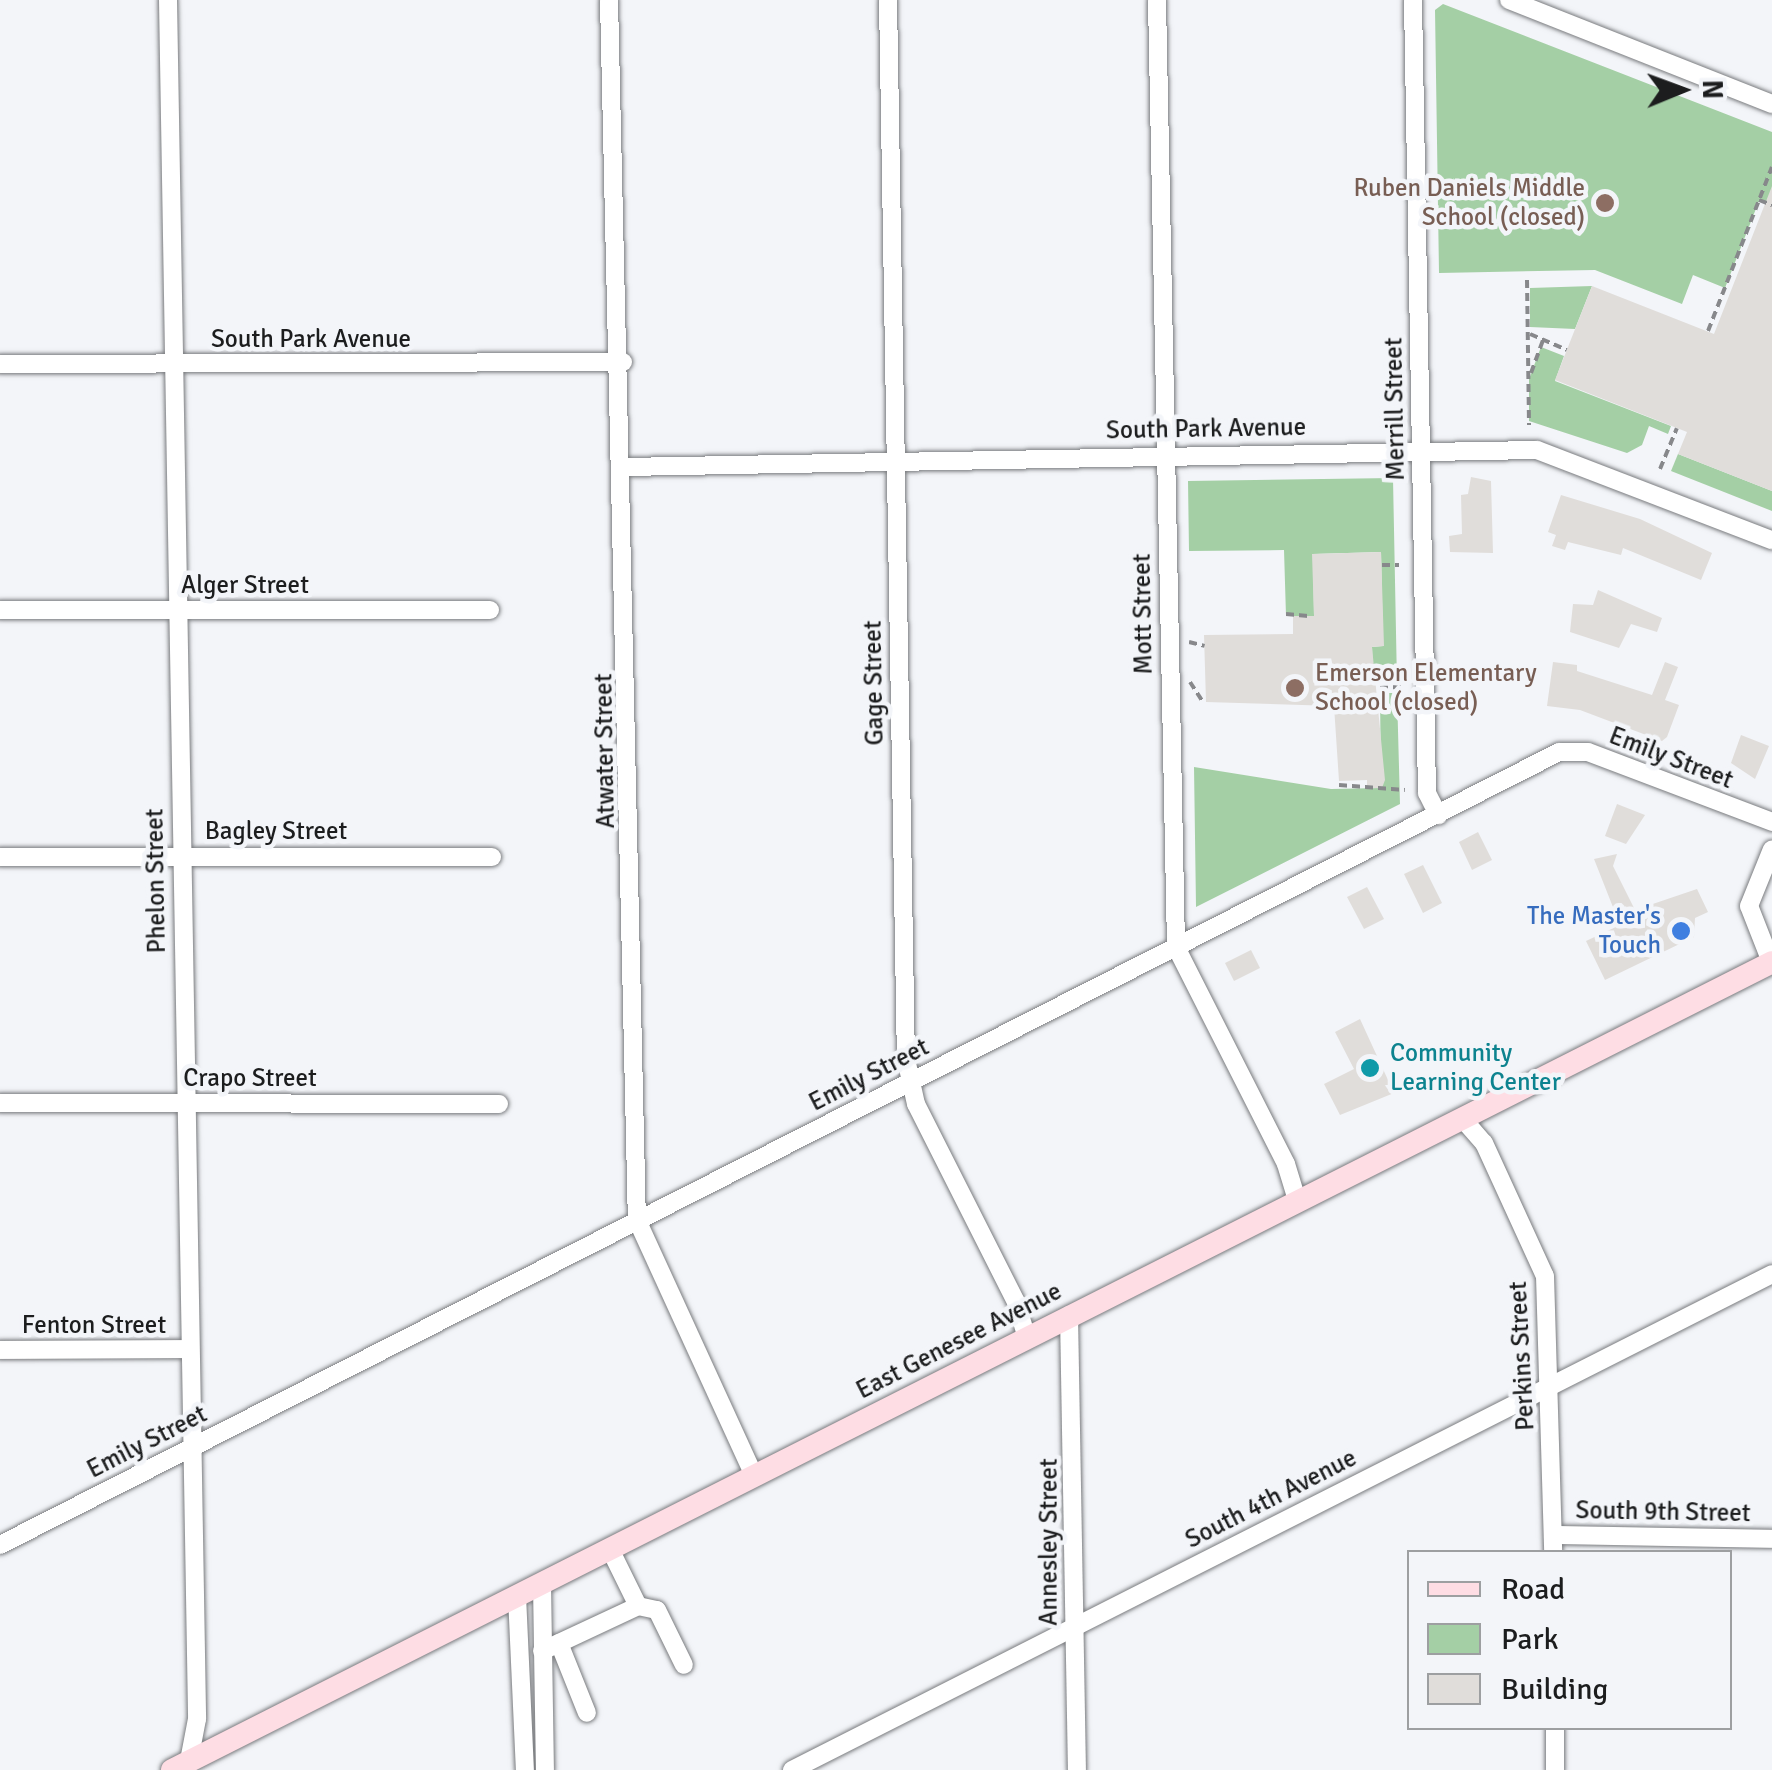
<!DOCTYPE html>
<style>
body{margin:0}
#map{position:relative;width:1772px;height:1770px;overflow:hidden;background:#f3f5f9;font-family:Signika,sans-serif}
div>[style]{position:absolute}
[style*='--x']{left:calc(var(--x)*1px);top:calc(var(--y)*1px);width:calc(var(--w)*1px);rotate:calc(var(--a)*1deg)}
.green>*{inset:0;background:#a4cfa5}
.building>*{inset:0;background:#e0ddda}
.path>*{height:4px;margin-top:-2px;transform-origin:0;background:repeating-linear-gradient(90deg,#87888b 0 8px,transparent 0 13px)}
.roads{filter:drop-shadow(0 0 2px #797b7e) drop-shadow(0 0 2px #797b7e)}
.minor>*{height:18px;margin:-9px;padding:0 9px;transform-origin:9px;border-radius:9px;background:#fff}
.major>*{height:22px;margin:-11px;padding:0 11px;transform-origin:11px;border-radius:11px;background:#fedde4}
.dots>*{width:28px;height:28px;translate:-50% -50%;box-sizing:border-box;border:5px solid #f3f5f9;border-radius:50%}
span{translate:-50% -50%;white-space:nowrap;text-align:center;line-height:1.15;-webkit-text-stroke:9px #f3f5f9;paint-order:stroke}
.education-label{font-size:25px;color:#785e54}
.right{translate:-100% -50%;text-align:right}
.left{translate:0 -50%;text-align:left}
.street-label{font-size:25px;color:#1c1d1e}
.shop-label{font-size:25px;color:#366cbe}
.culture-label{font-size:25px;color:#0d838f}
.legend{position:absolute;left:1407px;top:1550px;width:325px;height:180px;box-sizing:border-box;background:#f3f5f9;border:2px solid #9d9fa1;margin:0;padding:12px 18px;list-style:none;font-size:30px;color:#1c1d1e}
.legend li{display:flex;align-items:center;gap:20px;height:50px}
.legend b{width:50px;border:2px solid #9d9fa1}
.north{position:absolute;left:1632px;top:40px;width:100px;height:100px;-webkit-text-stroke:8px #f3f5f9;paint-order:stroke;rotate:89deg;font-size:28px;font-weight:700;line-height:40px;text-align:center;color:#1c1d1e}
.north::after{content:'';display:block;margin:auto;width:35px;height:45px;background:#1c1d1e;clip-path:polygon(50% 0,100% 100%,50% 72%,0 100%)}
</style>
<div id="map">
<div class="green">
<i style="clip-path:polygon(1443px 4px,1772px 132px,1772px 205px,1759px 201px,1725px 288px,1693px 275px,1682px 304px,1595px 270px,1439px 273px,1435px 10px)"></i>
<i style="clip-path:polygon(1592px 286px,1575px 329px,1530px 327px,1530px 288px)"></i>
<i style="clip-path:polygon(1541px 347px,1564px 356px,1555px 381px,1671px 426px,1668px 434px,1649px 426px,1642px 445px,1627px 453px,1529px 421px,1529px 379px)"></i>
<i style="clip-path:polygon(1678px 454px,1772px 491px,1772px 511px,1671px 471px)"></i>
<i style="clip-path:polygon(1393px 478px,1397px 683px,1373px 680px,1372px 647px,1383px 646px,1381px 552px,1313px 554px,1314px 616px,1286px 616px,1284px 550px,1189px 551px,1188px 481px)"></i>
<i style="clip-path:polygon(1380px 693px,1397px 693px,1400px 804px,1196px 907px,1194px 767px,1331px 789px,1381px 788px)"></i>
</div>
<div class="building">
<i style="clip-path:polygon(1772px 186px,1772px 491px,1678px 454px,1687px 432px,1555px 380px,1592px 286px,1714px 334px)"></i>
<i style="clip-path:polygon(1471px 477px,1491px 481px,1493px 553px,1450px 552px,1449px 536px,1462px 534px,1461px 495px,1468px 494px)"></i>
<i style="clip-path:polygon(1561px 495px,1640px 519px,1712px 553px,1701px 580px,1623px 548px,1621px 555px,1568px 542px,1565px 550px,1552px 546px,1556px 535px,1548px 532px)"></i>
<i style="clip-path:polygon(1381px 552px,1384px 646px,1372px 647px,1385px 780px,1382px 788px,1367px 788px,1367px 780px,1339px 781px,1334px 706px,1206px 702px,1204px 635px,1293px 634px,1293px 616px,1314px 616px,1312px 554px)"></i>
<i style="clip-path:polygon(1598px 590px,1662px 618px,1657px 632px,1631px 624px,1619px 648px,1570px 632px,1573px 604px,1593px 605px)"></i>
<i style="clip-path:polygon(1553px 662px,1577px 665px,1577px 671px,1652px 695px,1665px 662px,1678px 667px,1665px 700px,1679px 705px,1667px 737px,1662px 741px,1580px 710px,1547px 706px)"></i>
<i style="clip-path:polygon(1741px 735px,1769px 746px,1755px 779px,1731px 763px)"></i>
<i style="clip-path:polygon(1617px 804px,1645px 815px,1626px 844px,1605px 836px)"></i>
<i style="clip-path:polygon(1478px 832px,1492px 860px,1472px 870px,1459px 842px)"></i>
<i style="clip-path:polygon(1617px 854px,1613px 866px,1635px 910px,1697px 889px,1708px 912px,1695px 918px,1694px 937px,1605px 980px,1586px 941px,1620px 925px,1594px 859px)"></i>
<i style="clip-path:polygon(1423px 865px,1442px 903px,1423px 913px,1404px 874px)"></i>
<i style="clip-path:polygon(1367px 887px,1384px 919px,1364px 929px,1347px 897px)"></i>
<i style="clip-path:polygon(1251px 950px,1260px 968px,1234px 981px,1225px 963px)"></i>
<i style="clip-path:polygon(1360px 1019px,1394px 1093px,1340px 1115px,1324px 1084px,1354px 1069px,1335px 1032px)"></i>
</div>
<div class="path">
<i style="--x:1759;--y:200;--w:14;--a:21"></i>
<i style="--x:1527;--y:280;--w:145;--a:89.2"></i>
<i style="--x:1708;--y:331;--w:176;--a:-68.7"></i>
<i style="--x:1530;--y:334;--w:40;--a:23.4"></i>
<i style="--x:1531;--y:373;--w:35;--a:-70"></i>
<i style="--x:1660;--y:469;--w:44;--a:-67.5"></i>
<i style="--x:1382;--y:565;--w:17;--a:0"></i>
<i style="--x:1286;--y:614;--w:25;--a:5"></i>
<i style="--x:1189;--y:642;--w:16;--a:14"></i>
<i style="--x:1190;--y:682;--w:24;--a:57"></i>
<i style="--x:1380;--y:688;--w:22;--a:-3"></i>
<i style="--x:1339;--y:785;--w:66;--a:4.3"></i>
</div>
<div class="roads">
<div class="minor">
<i style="--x:168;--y:0;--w:1719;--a:89.03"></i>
<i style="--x:197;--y:1719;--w:43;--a:100.8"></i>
<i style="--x:609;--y:0;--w:1220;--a:88.69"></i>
<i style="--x:637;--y:1220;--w:281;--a:65.4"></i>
<i style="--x:888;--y:0;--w:1059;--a:89.03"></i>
<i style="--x:906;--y:1059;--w:46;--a:77.5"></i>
<i style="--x:916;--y:1104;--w:222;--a:63.2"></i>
<i style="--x:1016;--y:1302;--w:38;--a:73"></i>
<i style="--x:1157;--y:0;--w:947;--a:88.85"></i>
<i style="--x:1176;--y:947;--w:243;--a:63.1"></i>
<i style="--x:1286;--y:1164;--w:38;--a:73"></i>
<i style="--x:1413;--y:0;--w:793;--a:88.99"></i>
<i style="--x:1427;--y:793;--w:25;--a:63"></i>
<i style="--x:1509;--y:0;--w:283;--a:21.6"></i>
<i style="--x:0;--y:364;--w:623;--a:-0.18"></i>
<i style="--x:625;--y:467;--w:912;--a:-1.07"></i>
<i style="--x:1537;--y:450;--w:252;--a:21"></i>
<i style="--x:0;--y:610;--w:490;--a:0"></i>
<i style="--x:0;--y:857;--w:492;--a:0"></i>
<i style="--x:1771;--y:962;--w:60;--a:-111.4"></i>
<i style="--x:1749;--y:906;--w:61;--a:-68"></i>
<i style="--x:0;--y:1103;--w:499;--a:0.1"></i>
<i style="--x:1462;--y:1118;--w:33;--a:49"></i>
<i style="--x:1484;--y:1143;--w:146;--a:65.4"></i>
<i style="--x:1545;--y:1276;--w:276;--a:88.3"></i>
<i style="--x:1069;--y:1315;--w:455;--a:89"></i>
<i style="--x:0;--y:1350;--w:188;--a:-0.3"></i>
<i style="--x:1553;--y:1535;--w:219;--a:1"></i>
<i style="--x:0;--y:1545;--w:1749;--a:-26.96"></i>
<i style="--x:1559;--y:752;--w:29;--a:0"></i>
<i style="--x:1588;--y:752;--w:197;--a:20.8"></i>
<i style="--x:542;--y:1584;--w:186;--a:89.1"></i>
<i style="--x:517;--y:1596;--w:174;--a:87.4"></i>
<i style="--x:638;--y:1606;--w:19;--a:12"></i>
<i style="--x:657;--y:1610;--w:61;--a:63.9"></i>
<i style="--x:559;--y:1643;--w:75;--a:68.2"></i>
<i style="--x:542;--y:1651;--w:106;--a:-25.1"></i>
<i style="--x:638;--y:1606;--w:64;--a:-116.2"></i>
<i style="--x:1555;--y:1728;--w:42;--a:90"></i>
<i style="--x:792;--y:1770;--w:1098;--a:-26.84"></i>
</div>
<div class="major">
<i style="--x:172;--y:1770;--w:1792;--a:-26.79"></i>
</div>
</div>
<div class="dots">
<i style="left:1605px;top:203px;background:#8d6e63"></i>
<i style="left:1295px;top:688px;background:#8d6e63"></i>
<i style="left:1681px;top:931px;background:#3f7fe0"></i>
<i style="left:1370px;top:1068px;background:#0f9aa8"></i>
</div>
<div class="education-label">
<span class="right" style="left:1585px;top:203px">Ruben Daniels Middle<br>School (closed)</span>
<span class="left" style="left:1315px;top:688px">Emerson Elementary<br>School (closed)</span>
</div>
<div class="street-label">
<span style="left:311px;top:339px">South Park Avenue</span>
<span style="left:1395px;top:409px;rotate:-91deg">Merrill Street</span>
<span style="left:1206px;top:429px;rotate:-1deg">South Park Avenue</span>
<span style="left:245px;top:585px">Alger Street</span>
<span style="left:1143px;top:614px;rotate:-91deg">Mott Street</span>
<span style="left:874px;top:683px;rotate:-91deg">Gage Street</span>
<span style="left:605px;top:751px;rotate:-91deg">Atwater Street</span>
<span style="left:1671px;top:758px;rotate:21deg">Emily Street</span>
<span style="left:276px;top:831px">Bagley Street</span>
<span style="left:156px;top:881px;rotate:-91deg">Phelon Street</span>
<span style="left:869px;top:1075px;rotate:-27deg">Emily Street</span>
<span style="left:250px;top:1078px">Crapo Street</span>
<span style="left:94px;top:1325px">Fenton Street</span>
<span style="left:959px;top:1341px;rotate:-27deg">East Genesee Avenue</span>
<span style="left:1522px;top:1356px;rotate:-93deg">Perkins Street</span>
<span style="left:147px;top:1442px;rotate:-27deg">Emily Street</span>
<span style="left:1271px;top:1499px;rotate:-27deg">South 4th Avenue</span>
<span style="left:1663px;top:1512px;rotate:1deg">South 9th Street</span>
<span style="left:1049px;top:1542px;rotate:-90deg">Annesley Street</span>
</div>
<div class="shop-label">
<span class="right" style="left:1661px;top:931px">The Master's<br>Touch</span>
</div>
<div class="culture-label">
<span class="left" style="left:1390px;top:1068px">Community<br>Learning Center</span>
</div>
<ul class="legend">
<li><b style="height:12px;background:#fedde4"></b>Road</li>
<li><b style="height:28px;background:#a4cfa5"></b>Park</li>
<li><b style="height:28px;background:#e0ddda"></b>Building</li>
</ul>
<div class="north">N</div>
</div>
